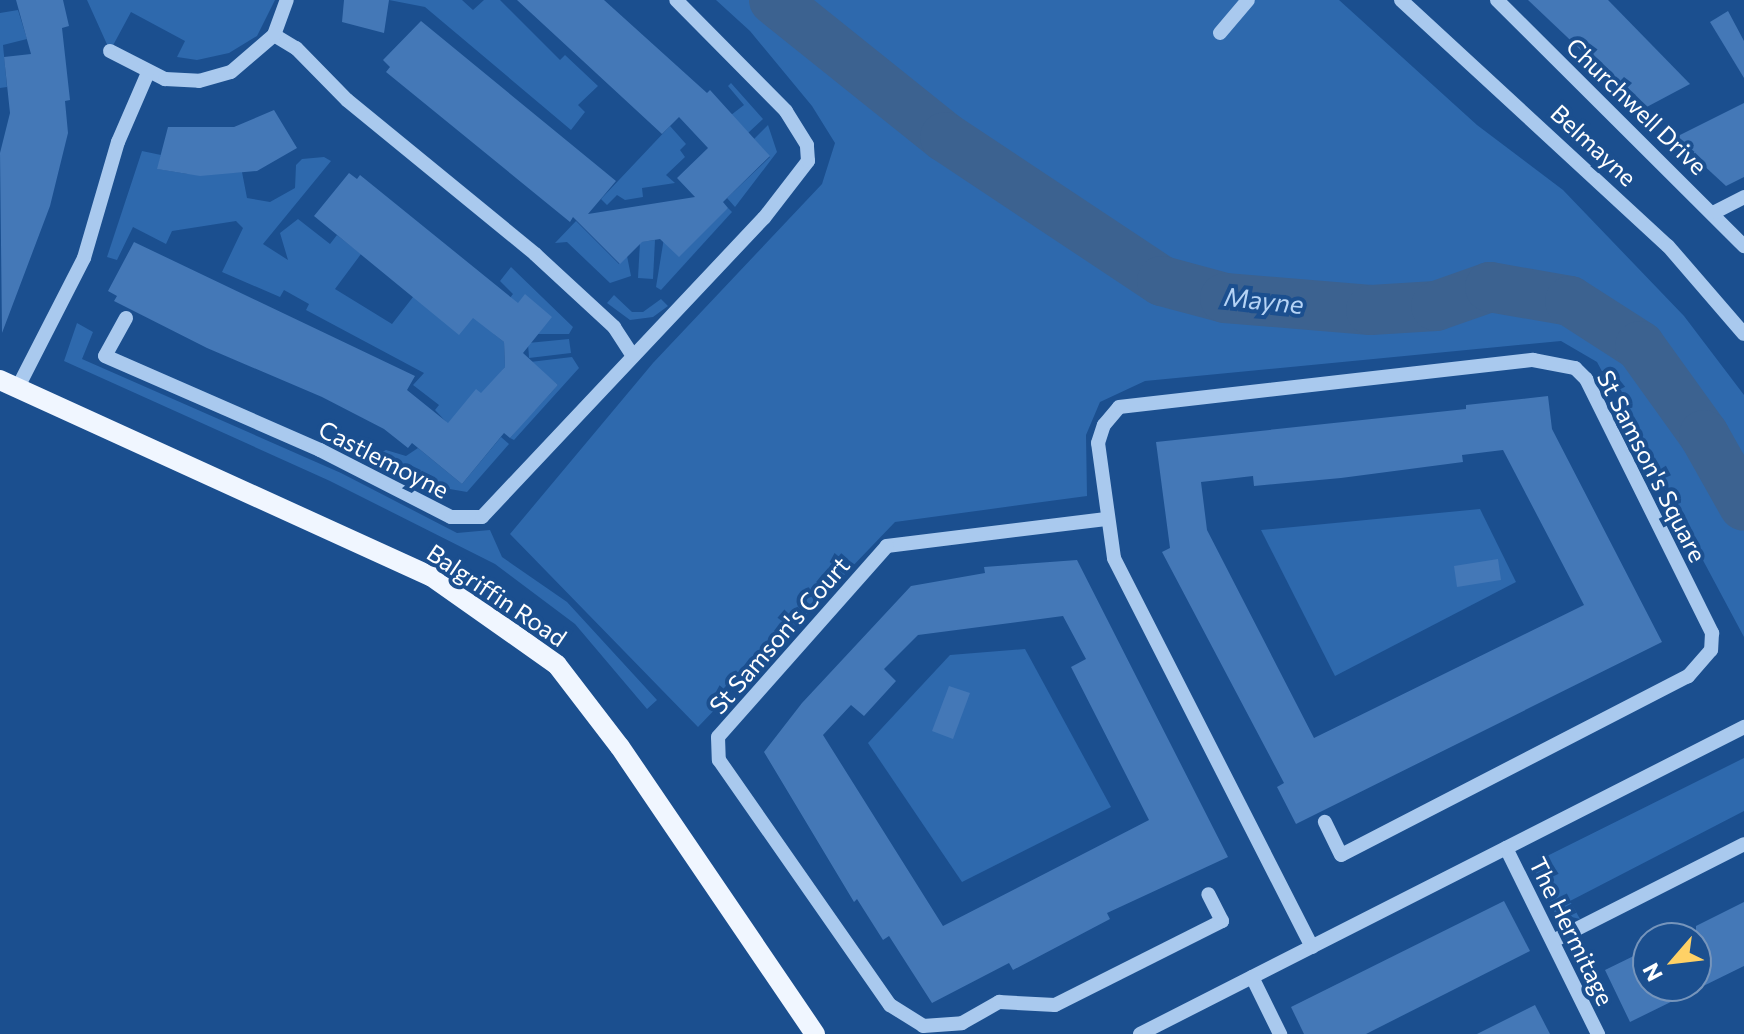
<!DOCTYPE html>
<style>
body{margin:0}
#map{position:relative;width:1744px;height:1034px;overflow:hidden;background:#1b4f8f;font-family:Commissioner,sans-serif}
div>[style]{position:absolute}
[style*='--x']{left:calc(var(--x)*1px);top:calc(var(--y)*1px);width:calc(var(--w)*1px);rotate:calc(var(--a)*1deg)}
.green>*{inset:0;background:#2e69ad}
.river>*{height:50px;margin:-25px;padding:0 25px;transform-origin:25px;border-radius:25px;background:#3c6290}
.building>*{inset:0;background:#4478b7}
.minor>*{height:14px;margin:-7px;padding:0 7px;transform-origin:7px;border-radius:7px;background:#a9c9ee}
.major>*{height:20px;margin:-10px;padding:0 10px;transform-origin:10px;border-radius:10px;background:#f0f6ff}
span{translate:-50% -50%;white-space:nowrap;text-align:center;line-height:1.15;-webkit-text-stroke:8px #1b4f8f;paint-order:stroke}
.street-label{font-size:24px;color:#fff}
.water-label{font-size:26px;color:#b5d3f5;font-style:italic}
.north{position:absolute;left:1632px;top:922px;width:80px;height:80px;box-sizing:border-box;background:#1b4f8f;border:2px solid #7695bc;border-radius:50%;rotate:242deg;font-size:22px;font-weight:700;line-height:32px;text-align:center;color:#fff}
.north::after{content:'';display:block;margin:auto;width:28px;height:36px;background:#ffd166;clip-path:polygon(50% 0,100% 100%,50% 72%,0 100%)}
</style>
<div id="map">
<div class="green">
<i style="clip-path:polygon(87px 0,275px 0,257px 36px,229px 53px,197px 60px,177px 57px,185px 41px,131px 12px,110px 51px)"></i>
<i style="clip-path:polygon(389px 0,462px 0,473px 10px,484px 0,500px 0,560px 60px,565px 55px,598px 86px,578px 105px,585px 112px,571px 130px,425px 7px)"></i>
<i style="clip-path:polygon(716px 0,1339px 0,1477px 125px,1563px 190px,1684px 316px,1744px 395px,1744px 637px,1597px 362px,1561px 341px,1145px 381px,1100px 402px,1086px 435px,1087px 496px,895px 522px,698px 727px,510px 534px,653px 363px,822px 184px,835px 143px,812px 106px,750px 31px)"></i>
<i style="clip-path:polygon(18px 10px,27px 39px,3px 45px,7px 87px,0 88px,0 13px)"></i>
<i style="clip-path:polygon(731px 83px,763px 119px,748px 133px,731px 115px,744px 105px,728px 86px)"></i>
<i style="clip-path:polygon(768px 125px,777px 152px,735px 207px,727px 198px,770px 157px,754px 139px)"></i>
<i style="clip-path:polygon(670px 126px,686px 144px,680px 150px,685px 157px,666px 175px,675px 183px,642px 188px,643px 197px,625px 200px,617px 195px,607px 205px,601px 199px)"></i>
<i style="clip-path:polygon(142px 151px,161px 155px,158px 169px,188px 174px,242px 172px,247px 198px,270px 202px,295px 188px,296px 165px,302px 159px,324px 157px,331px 161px,263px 244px,288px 260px,280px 233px,298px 219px,330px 244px,337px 235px,361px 254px,335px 289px,392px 324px,413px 297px,494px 292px,506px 303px,513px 294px,500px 281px,511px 267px,573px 327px,569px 334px,494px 334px,504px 342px,505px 367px,498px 376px,535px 410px,558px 385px,530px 362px,572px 357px,579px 368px,514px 440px,510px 438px,520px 426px,449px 425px,435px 410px,439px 405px,413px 385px,424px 373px,306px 310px,309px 304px,284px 290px,280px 297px,222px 272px,243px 228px,236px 221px,172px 231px,166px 244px,133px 227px,117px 260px,107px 257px)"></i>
<i style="clip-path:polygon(728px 208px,732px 212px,661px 290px,656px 287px,664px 238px)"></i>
<i style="clip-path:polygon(576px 221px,619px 264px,627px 256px,631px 276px,610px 283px,567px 242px,555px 243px)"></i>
<i style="clip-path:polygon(655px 240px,653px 279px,638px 278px,640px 242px)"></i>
<i style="clip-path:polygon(614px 295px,632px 312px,643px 312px,661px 299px,668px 306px,653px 317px,630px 320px,607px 303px)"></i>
<i style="clip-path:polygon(77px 323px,93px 332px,82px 359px,341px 473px,457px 533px,490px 530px,502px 557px,567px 602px,657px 700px,647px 709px,575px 624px,495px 564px,330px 481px,64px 361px)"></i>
<i style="clip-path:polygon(569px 339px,571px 353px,529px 358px,528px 343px)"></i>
<i style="clip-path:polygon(501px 437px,509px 444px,467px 492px,444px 488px,380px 453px,386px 450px,406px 456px,418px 448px,462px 484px)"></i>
<i style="clip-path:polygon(1480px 509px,1516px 582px,1335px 676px,1261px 530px)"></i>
<i style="clip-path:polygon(1025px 649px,1111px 807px,962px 882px,868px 743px,950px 655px)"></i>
<i style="clip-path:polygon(1744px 758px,1744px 811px,1570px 901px,1580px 919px,1555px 913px,1535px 871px,1541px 859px)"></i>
</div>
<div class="river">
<i style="--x:774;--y:0;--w:219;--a:38.7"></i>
<i style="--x:945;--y:137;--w:260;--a:33.6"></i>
<i style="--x:1162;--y:281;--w:65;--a:15.1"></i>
<i style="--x:1225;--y:298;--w:146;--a:4.7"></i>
<i style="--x:1371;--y:310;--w:65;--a:-3.5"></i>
<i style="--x:1436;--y:306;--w:57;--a:-19.4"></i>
<i style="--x:1490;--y:287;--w:81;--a:9.9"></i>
<i style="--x:1570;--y:301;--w:83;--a:32.7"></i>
<i style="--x:1640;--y:346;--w:110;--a:54.3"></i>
<i style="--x:1704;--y:435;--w:81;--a:60.6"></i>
</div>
<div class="building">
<i style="clip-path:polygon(16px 0,63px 0,69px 26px,62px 28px,70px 100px,65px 101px,68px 133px,50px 206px,2px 333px,0 153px,10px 113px,4px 57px,31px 54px)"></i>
<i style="clip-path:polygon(344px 0,389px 0,384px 33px,342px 22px)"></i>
<i style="clip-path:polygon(517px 0,604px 0,707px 93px,710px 90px,770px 156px,723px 202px,728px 208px,679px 257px,660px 239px,642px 242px,620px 264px,573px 217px,570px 222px,386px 72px,390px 67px,383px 60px,421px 21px,616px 181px,588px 214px,695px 197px,677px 178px,708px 148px,679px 117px,662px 134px)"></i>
<i style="clip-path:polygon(1528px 0,1608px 0,1690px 84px,1643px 109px)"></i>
<i style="clip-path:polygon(1728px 11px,1744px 41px,1744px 78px,1710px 22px)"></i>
<i style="clip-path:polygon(1744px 103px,1744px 177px,1726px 186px,1674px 138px)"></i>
<i style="clip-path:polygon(274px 110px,297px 148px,257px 171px,200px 176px,157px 169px,168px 127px,234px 127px)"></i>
<i style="clip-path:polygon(349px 173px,357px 179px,360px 175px,518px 303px,525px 294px,552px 317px,523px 353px,558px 385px,510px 438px,504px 433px,462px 484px,412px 443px,408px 448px,384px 429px,322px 397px,207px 348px,114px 301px,117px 296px,108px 291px,134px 242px,415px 376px,407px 390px,448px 423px,476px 389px,481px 393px,505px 367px,504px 342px,473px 318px,459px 335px,314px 216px)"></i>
<i style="clip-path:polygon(evenodd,1548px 396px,1552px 429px,1662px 642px,1296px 824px,1277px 787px,1284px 783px,1162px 552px,1170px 548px,1156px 442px,1466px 409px,1466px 405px,1548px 396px,1503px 450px,1584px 605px,1314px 738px,1207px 530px,1201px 482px,1253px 476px,1254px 486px,1341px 478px,1463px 462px,1462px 455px,1503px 450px)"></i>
<i style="clip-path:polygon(1498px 559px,1501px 580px,1457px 587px,1454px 566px)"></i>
<i style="clip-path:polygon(evenodd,1077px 560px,1228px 857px,1107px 913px,1110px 919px,1013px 970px,1009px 963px,932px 1003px,889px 936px,883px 940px,857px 899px,854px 902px,764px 752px,802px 703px,911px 586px,985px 573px,984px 567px,1077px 560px,1063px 616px,1086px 659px,1071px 667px,1149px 820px,943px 926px,823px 735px,851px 705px,864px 716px,896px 681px,884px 669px,918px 635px,1063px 616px)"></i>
<i style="clip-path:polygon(949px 686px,970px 693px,953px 739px,932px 731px)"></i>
<i style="clip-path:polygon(1504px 901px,1530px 951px,1366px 1034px,1304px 1034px,1291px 1007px)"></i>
<i style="clip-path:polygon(1744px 902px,1744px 966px,1630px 1022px,1605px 970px,1648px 949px,1648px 986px,1696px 986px,1696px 926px)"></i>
<i style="clip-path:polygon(1535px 1005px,1550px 1034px,1477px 1034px)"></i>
</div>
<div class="minor">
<i style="--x:1401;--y:0;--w:363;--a:42.7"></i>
<i style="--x:1668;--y:246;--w:116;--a:49.2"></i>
<i style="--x:1497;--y:0;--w:349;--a:44.9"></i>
<i style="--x:1220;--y:33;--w:43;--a:-49.7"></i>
<i style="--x:274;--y:35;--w:26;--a:31"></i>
<i style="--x:296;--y:48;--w:73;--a:45.6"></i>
<i style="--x:347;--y:100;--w:243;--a:39.3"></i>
<i style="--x:535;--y:254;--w:108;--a:42.7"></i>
<i style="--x:614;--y:327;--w:33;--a:57"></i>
<i style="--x:110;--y:51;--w:62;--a:27"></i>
<i style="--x:165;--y:79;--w:34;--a:3"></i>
<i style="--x:199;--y:81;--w:33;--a:-16"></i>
<i style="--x:231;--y:72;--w:57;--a:-40.7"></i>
<i style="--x:274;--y:35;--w:37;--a:-70"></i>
<i style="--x:1715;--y:212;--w:33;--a:-27"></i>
<i style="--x:126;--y:318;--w:43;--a:118.9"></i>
<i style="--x:105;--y:356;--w:235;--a:23.6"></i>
<i style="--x:320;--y:450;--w:147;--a:27.1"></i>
<i style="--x:451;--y:517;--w:31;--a:0"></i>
<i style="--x:482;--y:517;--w:411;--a:-46.7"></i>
<i style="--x:764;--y:218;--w:72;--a:-52.3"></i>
<i style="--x:808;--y:161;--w:16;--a:-94"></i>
<i style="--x:807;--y:145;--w:40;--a:-122"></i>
<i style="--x:786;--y:111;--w:156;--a:-134.7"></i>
<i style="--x:17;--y:389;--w:147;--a:-62.9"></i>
<i style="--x:84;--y:258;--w:121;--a:-73.7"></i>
<i style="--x:118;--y:142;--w:73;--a:-66.6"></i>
<i style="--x:1106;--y:519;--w:221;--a:173"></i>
<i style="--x:887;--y:546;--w:255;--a:131.5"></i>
<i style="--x:718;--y:737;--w:23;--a:88"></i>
<i style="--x:719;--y:760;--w:299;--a:55.1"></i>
<i style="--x:890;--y:1005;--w:39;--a:32"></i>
<i style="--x:923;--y:1026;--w:39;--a:-4"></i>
<i style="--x:962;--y:1023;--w:43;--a:-29.6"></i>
<i style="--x:999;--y:1002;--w:56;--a:3.1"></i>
<i style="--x:1055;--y:1005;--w:187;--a:-26.7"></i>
<i style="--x:1222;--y:921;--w:30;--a:-117"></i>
<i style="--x:1506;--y:848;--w:208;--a:63.7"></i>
<i style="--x:1553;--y:941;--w:214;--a:-26.9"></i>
<i style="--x:1312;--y:947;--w:436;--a:-117"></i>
<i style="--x:1114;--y:558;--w:116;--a:-97.9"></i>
<i style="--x:1098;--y:443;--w:19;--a:-72"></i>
<i style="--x:1104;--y:425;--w:23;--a:-50"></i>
<i style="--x:1119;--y:407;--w:417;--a:-6.5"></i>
<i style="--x:1533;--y:360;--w:43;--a:10.8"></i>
<i style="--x:1575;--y:368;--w:16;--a:45"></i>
<i style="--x:1586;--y:379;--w:284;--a:63.6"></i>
<i style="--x:1712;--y:633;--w:17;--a:93"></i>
<i style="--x:1711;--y:650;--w:35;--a:131"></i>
<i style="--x:1688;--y:676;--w:390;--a:152.7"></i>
<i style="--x:1341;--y:855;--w:37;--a:-116"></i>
<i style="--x:1252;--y:977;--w:64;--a:63.8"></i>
<i style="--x:1140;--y:1034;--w:678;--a:-26.94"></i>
</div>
<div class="major">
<i style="--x:0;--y:380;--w:473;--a:24.5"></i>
<i style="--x:431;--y:576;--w:154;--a:35.2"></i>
<i style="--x:557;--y:665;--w:103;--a:52.5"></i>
<i style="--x:620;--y:747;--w:347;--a:55.8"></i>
</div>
<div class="street-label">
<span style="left:1637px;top:106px;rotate:44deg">Churchwell Drive</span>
<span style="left:1594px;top:145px;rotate:43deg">Belmayne</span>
<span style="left:384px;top:459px;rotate:27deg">Castlemoyne</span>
<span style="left:1652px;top:466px;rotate:63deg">St Samson's Square</span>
<span style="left:497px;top:595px;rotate:34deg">Balgriffin Road</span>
<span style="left:779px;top:635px;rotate:-49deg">St Samson's Court</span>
<span style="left:1572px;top:931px;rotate:64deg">The Hermitage</span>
</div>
<div class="water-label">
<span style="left:1264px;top:300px;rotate:6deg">Mayne</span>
</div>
<div class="north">N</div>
</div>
